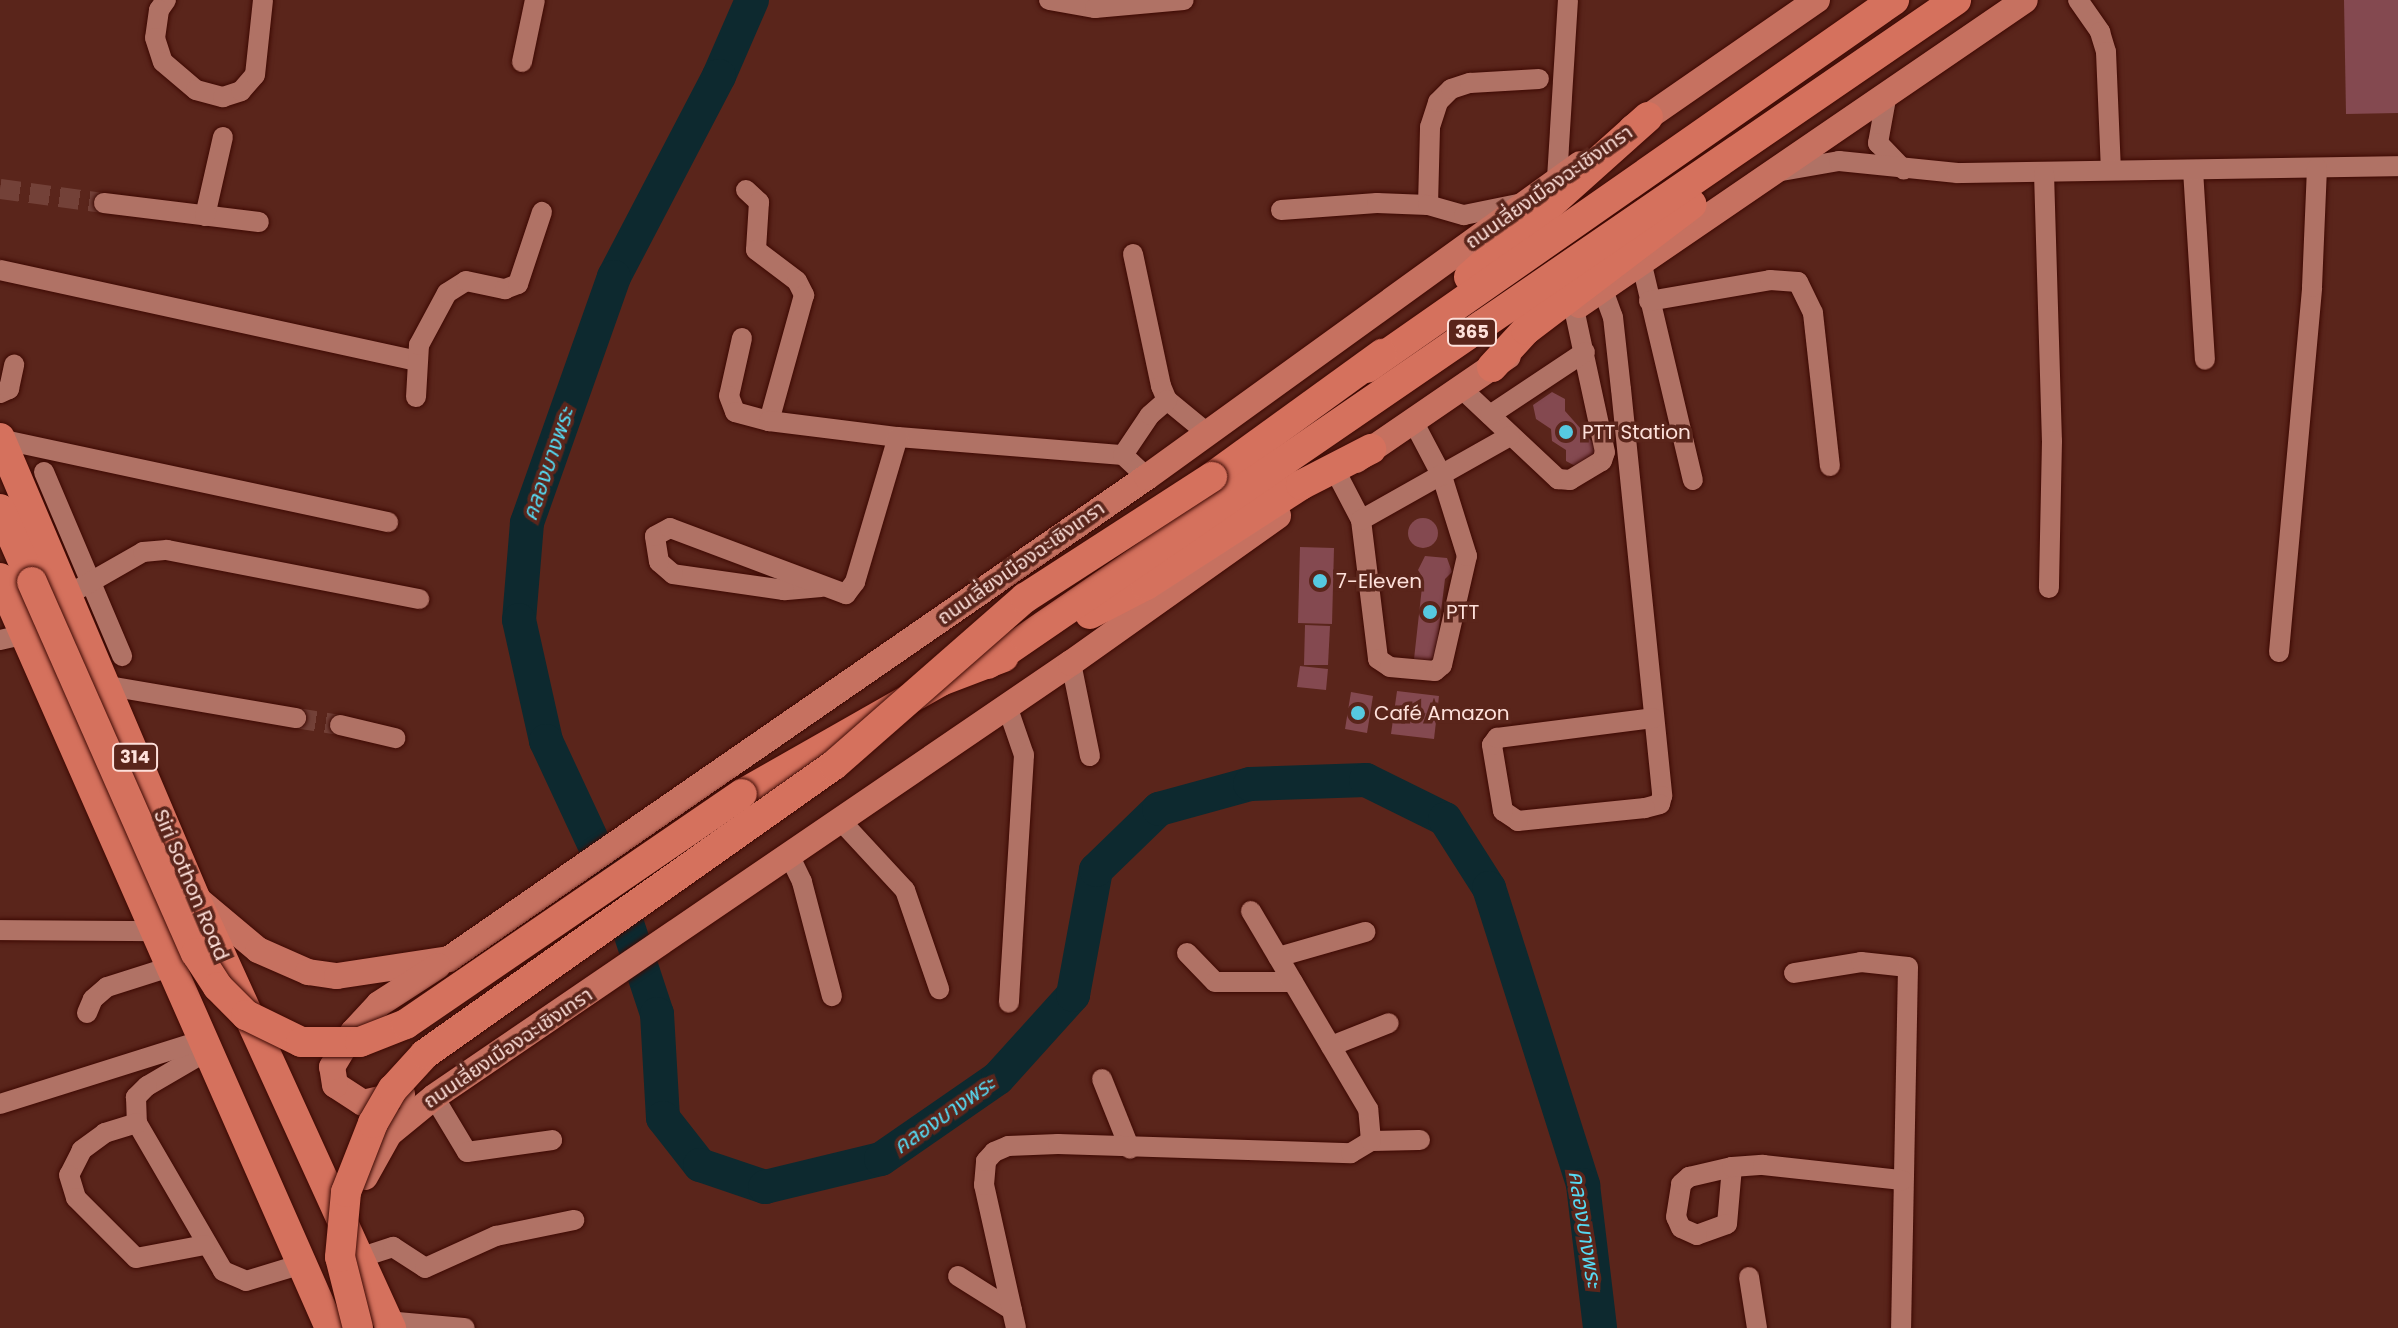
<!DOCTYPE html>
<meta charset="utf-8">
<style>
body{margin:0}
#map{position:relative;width:2398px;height:1328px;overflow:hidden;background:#5a251b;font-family:Poppins,"Noto Sans Thai",sans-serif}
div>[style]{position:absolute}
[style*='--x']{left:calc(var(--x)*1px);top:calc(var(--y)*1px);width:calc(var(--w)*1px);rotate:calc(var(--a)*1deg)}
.river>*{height:34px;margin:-17px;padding:0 17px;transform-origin:17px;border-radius:17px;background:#0d292f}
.building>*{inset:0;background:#844950}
.round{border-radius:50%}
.minor-tunnel>*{height:20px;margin-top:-10px;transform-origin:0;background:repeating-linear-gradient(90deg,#734138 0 20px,transparent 0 30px)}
.roads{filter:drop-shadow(0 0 2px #3d0903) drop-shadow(0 0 2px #3d0903)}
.minor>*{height:20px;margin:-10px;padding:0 10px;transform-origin:10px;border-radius:10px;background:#b07265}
.major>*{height:26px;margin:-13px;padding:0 13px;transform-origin:13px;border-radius:13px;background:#c67160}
.highway>*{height:30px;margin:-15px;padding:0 15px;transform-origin:15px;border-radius:15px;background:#d5715d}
.bridges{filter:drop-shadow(0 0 2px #3d0903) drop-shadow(0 0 2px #3d0903)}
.highway-bridge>*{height:30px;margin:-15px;padding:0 15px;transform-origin:15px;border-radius:15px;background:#d5715d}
.dots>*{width:22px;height:22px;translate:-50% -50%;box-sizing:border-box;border:4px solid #5a251b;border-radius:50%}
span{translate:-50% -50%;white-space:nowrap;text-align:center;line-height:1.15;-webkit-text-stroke:7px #5a251b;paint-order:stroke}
.shield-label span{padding:2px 6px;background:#5a251b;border:2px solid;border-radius:6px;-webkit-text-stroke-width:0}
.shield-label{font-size:18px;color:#fee1db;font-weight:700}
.street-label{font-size:20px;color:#fee1db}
.poi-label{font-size:20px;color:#fee1db}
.left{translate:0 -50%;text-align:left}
.water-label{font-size:22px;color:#56d9f2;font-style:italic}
</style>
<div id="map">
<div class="river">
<i style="--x:752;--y:0;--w:83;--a:113.5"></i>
<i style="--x:719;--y:76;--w:227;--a:117.6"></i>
<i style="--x:614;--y:277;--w:261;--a:109.5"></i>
<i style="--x:527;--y:523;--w:97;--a:94.7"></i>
<i style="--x:519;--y:620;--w:124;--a:77.4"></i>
<i style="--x:546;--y:741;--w:168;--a:65"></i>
<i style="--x:617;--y:893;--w:127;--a:71.7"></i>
<i style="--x:657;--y:1014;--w:104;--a:86.7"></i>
<i style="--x:663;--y:1118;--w:60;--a:51.8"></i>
<i style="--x:700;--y:1165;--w:69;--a:18.7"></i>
<i style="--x:765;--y:1187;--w:119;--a:-13.6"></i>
<i style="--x:881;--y:1159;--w:142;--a:-34.7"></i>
<i style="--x:998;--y:1078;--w:112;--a:-47.9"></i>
<i style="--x:1073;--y:995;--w:127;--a:-79.6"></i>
<i style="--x:1096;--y:870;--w:88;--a:-44.1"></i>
<i style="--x:1159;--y:809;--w:94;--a:-15.4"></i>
<i style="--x:1250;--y:784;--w:116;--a:-2"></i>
<i style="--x:1366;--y:780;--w:88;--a:26.3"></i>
<i style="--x:1445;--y:819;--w:82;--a:57.5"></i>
<i style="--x:1489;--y:888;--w:312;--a:72.4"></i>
<i style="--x:1583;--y:1185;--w:144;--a:83.2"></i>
</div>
<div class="building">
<i style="clip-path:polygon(2344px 0,2398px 0,2398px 113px,2346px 114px)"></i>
<i style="clip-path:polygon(1552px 392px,1565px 399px,1565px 411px,1596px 446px,1597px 456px,1579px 468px,1566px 461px,1566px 450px,1552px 441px,1551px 429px,1536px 419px,1533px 405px)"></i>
<i class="round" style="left:1408px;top:518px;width:30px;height:30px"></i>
<i style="clip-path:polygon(1300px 547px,1334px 548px,1332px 624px,1298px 623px)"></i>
<i style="clip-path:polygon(1425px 556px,1447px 558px,1452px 572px,1445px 579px,1435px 661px,1414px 659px,1423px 578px,1418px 570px)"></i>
<i style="clip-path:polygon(1305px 625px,1330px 626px,1328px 665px,1304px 665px)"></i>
<i style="clip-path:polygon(1300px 666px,1328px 669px,1326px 690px,1297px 687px)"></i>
<i style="clip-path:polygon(1397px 691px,1439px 696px,1434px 739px,1391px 734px)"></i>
<i style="clip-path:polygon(1351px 692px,1373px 696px,1367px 733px,1345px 729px)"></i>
</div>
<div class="minor-tunnel">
<i style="--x:0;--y:189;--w:105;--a:7.7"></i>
<i style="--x:296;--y:718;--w:45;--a:9"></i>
</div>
<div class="roads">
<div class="minor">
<i style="--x:166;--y:0;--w:12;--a:125"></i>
<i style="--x:159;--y:10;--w:28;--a:98"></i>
<i style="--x:155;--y:38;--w:25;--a:72"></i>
<i style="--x:163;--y:62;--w:43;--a:40.3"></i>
<i style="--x:196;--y:90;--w:28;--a:15"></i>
<i style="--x:223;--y:97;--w:19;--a:-18"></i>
<i style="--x:241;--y:91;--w:21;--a:-49"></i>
<i style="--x:255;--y:75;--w:75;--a:-83.9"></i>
<i style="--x:1049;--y:0;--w:47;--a:9.9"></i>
<i style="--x:1095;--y:8;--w:89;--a:-5.1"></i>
<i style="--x:2078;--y:0;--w:39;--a:55"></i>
<i style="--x:2100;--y:32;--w:21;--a:73"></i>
<i style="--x:2106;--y:52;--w:118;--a:87.6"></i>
<i style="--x:522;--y:62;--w:63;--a:-78.2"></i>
<i style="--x:1886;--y:99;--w:45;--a:100.3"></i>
<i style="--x:1878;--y:143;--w:37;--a:46"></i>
<i style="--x:2193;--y:170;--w:190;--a:86.4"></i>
<i style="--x:1776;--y:172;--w:64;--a:-9.9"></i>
<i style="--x:1839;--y:161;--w:119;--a:5.8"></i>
<i style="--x:1957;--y:173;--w:441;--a:-0.9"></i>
<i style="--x:2044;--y:173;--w:268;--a:88.3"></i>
<i style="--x:2052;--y:441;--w:147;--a:91.2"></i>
<i style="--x:1557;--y:179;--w:179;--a:-86.5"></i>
<i style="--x:746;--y:190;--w:18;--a:43"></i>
<i style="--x:759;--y:202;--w:48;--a:93.6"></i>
<i style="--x:756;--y:250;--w:51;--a:37.1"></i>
<i style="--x:797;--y:281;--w:16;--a:63"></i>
<i style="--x:804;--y:295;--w:131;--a:105.5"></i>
<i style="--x:104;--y:203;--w:156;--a:7"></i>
<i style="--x:1428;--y:205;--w:78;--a:-88.5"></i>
<i style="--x:1430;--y:127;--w:26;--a:-72"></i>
<i style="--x:1438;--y:102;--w:18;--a:-45"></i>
<i style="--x:1451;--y:89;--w:20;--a:-18"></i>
<i style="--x:1470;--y:83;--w:69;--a:-3.3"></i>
<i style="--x:1281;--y:210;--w:96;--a:-4.2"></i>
<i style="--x:1377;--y:203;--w:51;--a:2.2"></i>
<i style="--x:1428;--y:205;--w:37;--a:16"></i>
<i style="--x:1464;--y:215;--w:60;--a:-11.5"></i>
<i style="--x:205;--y:216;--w:81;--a:-77.2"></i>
<i style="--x:1133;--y:254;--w:135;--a:78"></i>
<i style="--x:1161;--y:386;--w:15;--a:67"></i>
<i style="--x:1167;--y:400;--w:52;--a:39.5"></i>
<i style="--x:1642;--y:265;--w:221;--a:76.7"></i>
<i style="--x:0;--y:270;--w:426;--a:12.3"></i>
<i style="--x:1603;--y:290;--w:29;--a:70"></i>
<i style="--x:1613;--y:317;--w:72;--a:83.7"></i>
<i style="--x:1621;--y:389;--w:409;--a:84.2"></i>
<i style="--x:1662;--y:796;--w:8;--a:104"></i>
<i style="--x:1660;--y:804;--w:16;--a:165"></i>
<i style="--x:1645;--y:808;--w:128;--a:174.2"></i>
<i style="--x:1518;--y:821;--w:18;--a:-146"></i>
<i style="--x:1503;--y:811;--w:67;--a:-99.5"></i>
<i style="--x:1492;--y:745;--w:9;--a:-54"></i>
<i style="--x:1497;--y:738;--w:157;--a:-7.3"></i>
<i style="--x:1649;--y:301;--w:123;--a:-9.8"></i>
<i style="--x:1770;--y:280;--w:28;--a:4"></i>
<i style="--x:1798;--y:282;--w:34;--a:64"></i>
<i style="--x:1813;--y:313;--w:154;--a:83.7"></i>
<i style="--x:742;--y:338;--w:59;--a:102.6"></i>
<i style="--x:729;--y:396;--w:17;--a:69"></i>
<i style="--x:735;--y:412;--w:35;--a:15"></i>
<i style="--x:769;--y:421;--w:130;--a:7.1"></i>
<i style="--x:898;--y:437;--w:226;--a:4.6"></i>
<i style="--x:1123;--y:455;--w:33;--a:43"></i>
<i style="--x:1462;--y:389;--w:132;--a:43.2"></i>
<i style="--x:1558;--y:479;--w:12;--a:5"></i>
<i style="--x:1570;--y:480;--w:37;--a:-31"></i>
<i style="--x:1602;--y:461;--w:9;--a:-72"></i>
<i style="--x:1605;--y:452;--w:146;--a:-102.2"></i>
<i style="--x:0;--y:393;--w:10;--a:-24"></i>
<i style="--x:9;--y:389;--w:25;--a:-78"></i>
<i style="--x:416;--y:397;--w:52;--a:-86.7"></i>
<i style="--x:419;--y:345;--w:59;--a:-61.7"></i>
<i style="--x:447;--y:293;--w:22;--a:-32"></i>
<i style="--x:466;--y:281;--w:40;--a:12"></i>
<i style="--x:505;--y:289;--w:14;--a:-21"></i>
<i style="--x:518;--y:284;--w:76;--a:-71.6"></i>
<i style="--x:1490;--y:415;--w:114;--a:-33.6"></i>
<i style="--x:0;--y:439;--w:397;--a:12.1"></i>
<i style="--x:1123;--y:455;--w:48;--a:-56"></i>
<i style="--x:1150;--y:415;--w:23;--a:-41"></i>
<i style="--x:44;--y:472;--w:200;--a:67"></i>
<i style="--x:1337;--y:474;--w:52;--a:62.4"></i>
<i style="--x:1361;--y:520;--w:140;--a:83"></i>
<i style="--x:1378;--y:659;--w:14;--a:34"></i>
<i style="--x:1390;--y:667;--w:45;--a:5.1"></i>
<i style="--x:1435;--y:671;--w:9;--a:-41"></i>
<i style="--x:1442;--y:665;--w:112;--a:-77.1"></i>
<i style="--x:1467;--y:556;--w:84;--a:-107.4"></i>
<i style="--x:1442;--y:476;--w:62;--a:-117.8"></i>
<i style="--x:1361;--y:520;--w:171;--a:-29.4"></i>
<i style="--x:821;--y:587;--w:37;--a:175"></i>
<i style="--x:784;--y:590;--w:112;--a:-171.8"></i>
<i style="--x:673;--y:574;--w:18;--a:-139"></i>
<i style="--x:659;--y:562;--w:26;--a:-99"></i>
<i style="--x:655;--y:536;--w:17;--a:-28"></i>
<i style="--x:670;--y:528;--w:188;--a:20.6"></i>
<i style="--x:846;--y:594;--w:15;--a:-53"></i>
<i style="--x:855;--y:582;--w:151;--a:-73.5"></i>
<i style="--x:66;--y:596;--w:89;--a:-29.7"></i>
<i style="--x:143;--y:552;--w:24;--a:-5"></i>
<i style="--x:167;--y:550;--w:257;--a:11"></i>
<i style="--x:0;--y:640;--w:26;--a:-13"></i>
<i style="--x:2279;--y:652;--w:366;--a:-84.8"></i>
<i style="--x:2312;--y:287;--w:119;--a:-87.6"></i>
<i style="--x:1071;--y:663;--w:95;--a:78.5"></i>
<i style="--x:103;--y:685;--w:196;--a:9.7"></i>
<i style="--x:1007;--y:706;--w:52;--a:70.9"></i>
<i style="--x:1024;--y:755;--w:248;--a:93.5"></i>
<i style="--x:340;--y:725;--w:57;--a:13.3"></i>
<i style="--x:841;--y:821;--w:94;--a:47.2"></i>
<i style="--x:905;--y:890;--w:105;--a:71"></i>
<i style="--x:789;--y:855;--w:30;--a:64"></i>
<i style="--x:802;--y:882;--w:118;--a:75.3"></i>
<i style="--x:0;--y:930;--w:154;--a:0.4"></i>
<i style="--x:1187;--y:953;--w:40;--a:46"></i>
<i style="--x:1215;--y:982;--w:78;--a:0"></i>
<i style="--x:1278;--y:957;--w:91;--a:-16"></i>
<i style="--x:1794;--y:973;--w:68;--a:-9.3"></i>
<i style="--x:1861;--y:962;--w:47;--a:6.1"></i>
<i style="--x:1908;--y:967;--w:361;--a:91.1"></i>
<i style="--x:87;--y:1013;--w:15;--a:-67"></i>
<i style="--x:93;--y:999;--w:18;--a:-41"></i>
<i style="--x:107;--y:987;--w:66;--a:-17.6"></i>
<i style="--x:1331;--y:1046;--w:62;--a:-21.6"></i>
<i style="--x:207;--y:1051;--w:69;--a:149.7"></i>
<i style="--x:147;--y:1086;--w:16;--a:135"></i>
<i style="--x:136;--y:1097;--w:26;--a:88"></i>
<i style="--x:137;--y:1123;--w:171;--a:59.8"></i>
<i style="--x:223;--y:1271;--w:25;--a:23"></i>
<i style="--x:246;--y:1281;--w:59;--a:-16.9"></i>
<i style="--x:1102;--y:1079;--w:75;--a:68.2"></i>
<i style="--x:434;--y:1097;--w:64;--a:59"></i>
<i style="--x:467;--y:1152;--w:86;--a:-8"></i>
<i style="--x:0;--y:1104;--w:213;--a:-17.5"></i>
<i style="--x:137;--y:1123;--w:34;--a:163"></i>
<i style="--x:105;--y:1133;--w:29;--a:144"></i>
<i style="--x:82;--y:1150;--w:28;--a:117"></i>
<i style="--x:69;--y:1175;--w:24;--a:73"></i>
<i style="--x:76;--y:1198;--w:85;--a:45"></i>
<i style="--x:136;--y:1258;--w:70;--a:-10.7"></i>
<i style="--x:1371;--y:1141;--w:49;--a:-1.2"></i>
<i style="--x:1732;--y:1167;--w:57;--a:95"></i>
<i style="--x:1727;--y:1224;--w:32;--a:160"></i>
<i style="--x:1697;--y:1235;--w:17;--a:-156"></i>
<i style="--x:1681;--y:1228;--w:12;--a:-114"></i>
<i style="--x:1676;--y:1217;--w:33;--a:-81"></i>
<i style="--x:1681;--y:1184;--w:11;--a:-41"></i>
<i style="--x:1689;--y:1177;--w:44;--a:-13.1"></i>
<i style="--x:1732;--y:1167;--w:31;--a:-4"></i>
<i style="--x:1763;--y:1165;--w:140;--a:6.2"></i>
<i style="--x:359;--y:1258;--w:36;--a:-18"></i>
<i style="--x:393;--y:1247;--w:38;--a:33"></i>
<i style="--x:425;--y:1268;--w:78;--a:-24.3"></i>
<i style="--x:496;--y:1236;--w:80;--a:-11.6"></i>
<i style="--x:958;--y:1276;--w:64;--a:32.2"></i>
<i style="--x:1749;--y:1277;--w:52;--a:81.1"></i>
<i style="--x:388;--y:1321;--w:77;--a:5.2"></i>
<i style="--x:1016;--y:1328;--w:147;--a:-102.6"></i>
<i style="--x:984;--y:1185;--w:24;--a:-85"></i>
<i style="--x:986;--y:1161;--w:12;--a:-48"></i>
<i style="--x:994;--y:1152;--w:15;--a:-23"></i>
<i style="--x:1008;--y:1146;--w:50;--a:-2.3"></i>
<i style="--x:1058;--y:1144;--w:293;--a:1.8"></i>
<i style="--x:1351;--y:1153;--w:23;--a:-31"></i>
<i style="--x:1371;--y:1141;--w:32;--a:-95"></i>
<i style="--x:1368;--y:1109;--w:230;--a:-120.6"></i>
</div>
<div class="major">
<i style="--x:1632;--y:128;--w:225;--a:-34.7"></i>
<i style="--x:1579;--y:305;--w:540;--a:-34.37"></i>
<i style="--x:1356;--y:460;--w:184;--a:-34.4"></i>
<i style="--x:196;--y:898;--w:81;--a:40"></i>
<i style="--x:258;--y:950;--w:55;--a:23.7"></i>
<i style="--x:308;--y:972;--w:29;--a:8"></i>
<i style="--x:337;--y:976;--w:113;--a:-8.6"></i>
<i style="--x:449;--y:959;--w:848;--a:-34.63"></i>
<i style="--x:1147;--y:477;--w:534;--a:-35.86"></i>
<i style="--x:402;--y:1094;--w:40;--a:167"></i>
<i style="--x:363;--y:1103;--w:33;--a:-147"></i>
<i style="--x:335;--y:1085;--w:18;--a:-99"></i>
<i style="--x:332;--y:1067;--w:41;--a:-59"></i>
<i style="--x:353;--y:1032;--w:38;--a:-47"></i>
<i style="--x:379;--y:1004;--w:70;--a:-32.8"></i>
<i style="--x:365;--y:1177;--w:49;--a:-60.8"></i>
<i style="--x:389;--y:1134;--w:58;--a:-39.4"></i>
<i style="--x:434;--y:1097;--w:771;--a:-34.27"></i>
<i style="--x:1071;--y:663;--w:254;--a:-35.4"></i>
</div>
<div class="highway">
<i style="--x:1469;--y:277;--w:240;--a:-41.8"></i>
<i style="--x:1492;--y:367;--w:50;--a:-47.4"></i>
<i style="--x:1526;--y:330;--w:208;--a:-37.2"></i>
<i style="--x:1367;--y:368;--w:643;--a:-34.93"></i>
<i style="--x:0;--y:438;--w:500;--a:67"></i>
<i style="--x:195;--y:898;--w:473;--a:65.5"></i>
<i style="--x:1212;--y:477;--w:210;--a:-35.9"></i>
<i style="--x:0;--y:509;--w:80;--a:66.3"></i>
<i style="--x:0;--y:578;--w:819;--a:66.25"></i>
<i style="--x:1090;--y:614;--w:63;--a:-27.4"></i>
<i style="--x:1146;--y:585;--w:184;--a:-32.8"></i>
<i style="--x:1301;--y:485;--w:79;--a:-27.2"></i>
<i style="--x:988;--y:664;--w:1174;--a:-34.45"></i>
<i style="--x:742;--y:794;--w:229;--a:-29.6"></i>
<i style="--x:941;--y:681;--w:67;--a:-20.9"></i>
</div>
</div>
<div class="bridges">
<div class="highway-bridge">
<i style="--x:32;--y:582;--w:406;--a:66.2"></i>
<i style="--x:196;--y:953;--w:40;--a:57.1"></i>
<i style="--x:218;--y:987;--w:40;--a:45"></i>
<i style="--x:246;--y:1015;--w:61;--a:26.1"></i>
<i style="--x:301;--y:1042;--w:59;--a:0"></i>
<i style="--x:360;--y:1042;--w:49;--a:-21.4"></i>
<i style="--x:406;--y:1024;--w:407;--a:-34.4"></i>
<i style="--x:358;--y:1328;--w:73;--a:-104.2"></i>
<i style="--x:340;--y:1257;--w:65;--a:-84.7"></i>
<i style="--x:346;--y:1192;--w:74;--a:-68.6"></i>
<i style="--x:373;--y:1123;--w:39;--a:-60"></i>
<i style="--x:393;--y:1089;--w:47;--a:-47.6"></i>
<i style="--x:425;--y:1054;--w:501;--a:-35.25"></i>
<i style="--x:834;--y:765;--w:254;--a:-41.2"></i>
<i style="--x:1025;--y:598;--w:223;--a:-32.9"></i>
</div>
</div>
<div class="dots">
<i style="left:1566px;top:432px;background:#56c9e0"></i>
<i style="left:1320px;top:581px;background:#56c9e0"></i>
<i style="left:1430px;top:612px;background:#56c9e0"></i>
<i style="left:1358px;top:713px;background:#56c9e0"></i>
</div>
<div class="shield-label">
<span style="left:1472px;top:332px">365</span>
<span style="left:135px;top:757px">314</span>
</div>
<div class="street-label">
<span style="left:1549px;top:187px;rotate:-35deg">ถนนเลี่ยงเมืองฉะเชิงเทรา</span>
<span style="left:1021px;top:563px;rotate:-35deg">ถนนเลี่ยงเมืองฉะเชิงเทรา</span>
<span style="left:191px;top:885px;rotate:67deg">Siri Sothon Road</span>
<span style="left:508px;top:1048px;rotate:-34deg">ถนนเลี่ยงเมืองฉะเชิงเทรา</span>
</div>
<div class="poi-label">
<span class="left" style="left:1582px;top:432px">PTT Station</span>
<span class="left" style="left:1336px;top:581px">7-Eleven</span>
<span class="left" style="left:1446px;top:612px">PTT</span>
<span class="left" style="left:1374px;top:713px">Café Amazon</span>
</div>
<div class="water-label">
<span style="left:548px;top:464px;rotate:-71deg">คลองบางพระ</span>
<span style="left:944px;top:1115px;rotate:-35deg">คลองบางพระ</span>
<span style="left:1585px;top:1229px;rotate:81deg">คลองบางพระ</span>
</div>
</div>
